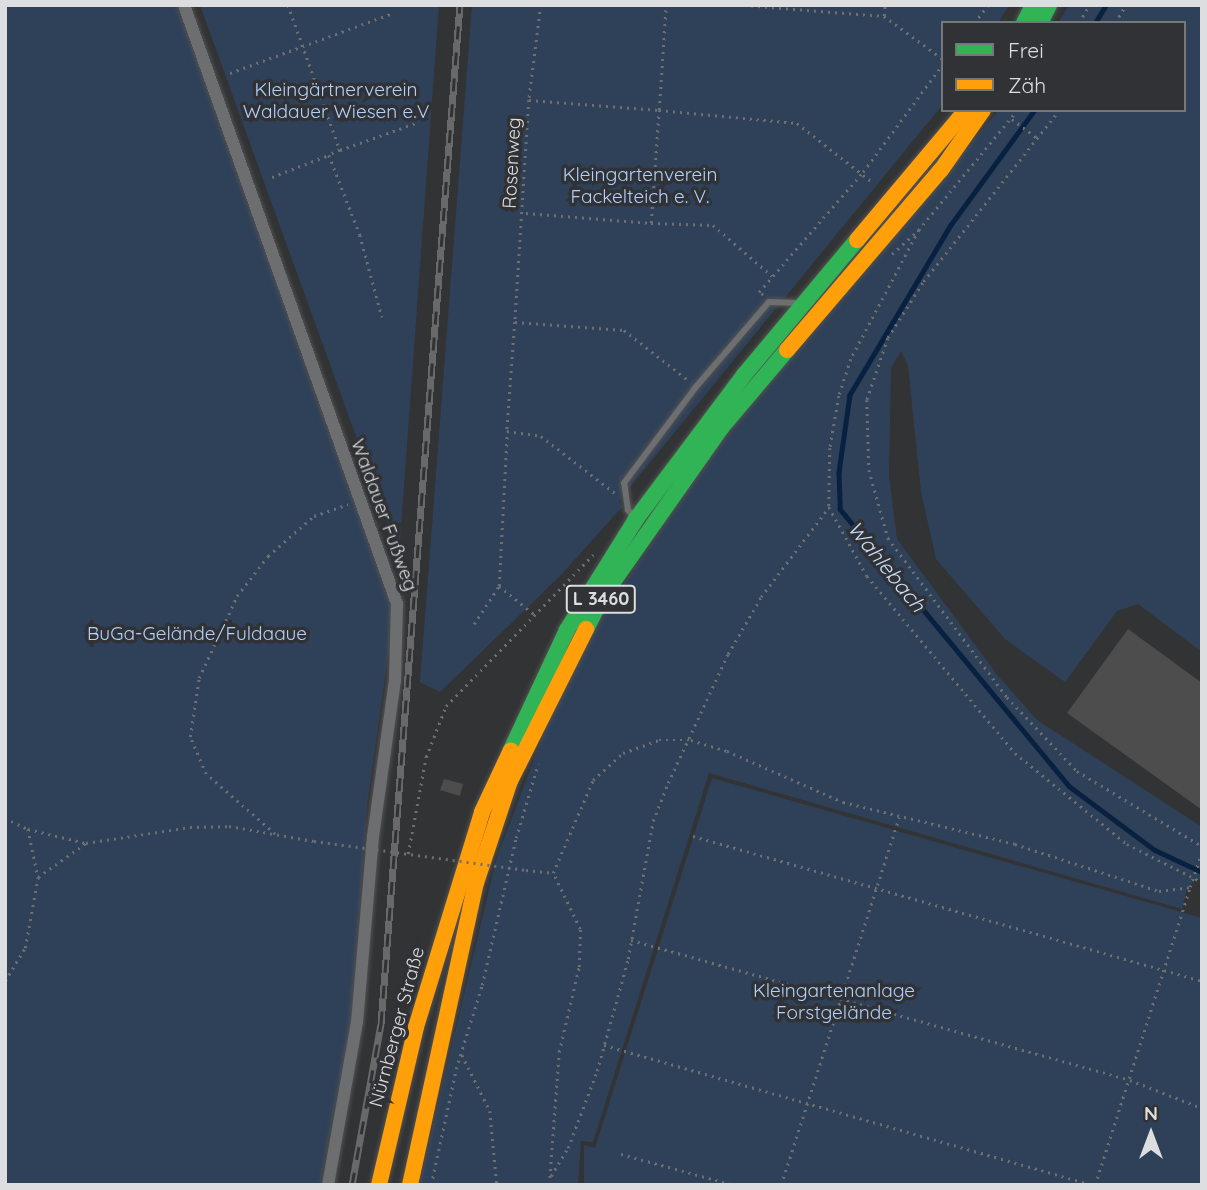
<!DOCTYPE html>
<meta charset="utf-8">
<style>
body{margin:0}
#map{position:relative;width:1207px;height:1190px;overflow:hidden;background:#323334;font-family:Quicksand,sans-serif}
div>[style]{position:absolute}
[style*='--x']{left:calc(var(--x)*1px);top:calc(var(--y)*1px);width:calc(var(--w)*1px);rotate:calc(var(--a)*1deg)}
.green>*{inset:0;background:#2f4159}
.stream>*{height:4.5px;margin:-2.25px;padding:0 2.25px;transform-origin:2.25px;border-radius:2.25px;background:#082140}
.building>*{inset:0;background:#4d4d4e}
.path>*{height:2.5px;margin-top:-1.25px;transform-origin:0;background:repeating-linear-gradient(90deg,#6e6f70 0 2px,transparent 0 7px)}
.roads{filter:drop-shadow(0 0 2px #515152) drop-shadow(0 0 2px #515152)}
.lane>*{height:6px;margin:-3px;padding:0 3px;transform-origin:3px;border-radius:3px;background:#6d6e6f}
.street>*{height:12px;margin:-6px;padding:0 6px;transform-origin:6px;border-radius:6px;background:#6d6e6f}
.fast>*{height:16px;margin:-8px;padding:0 8px;transform-origin:8px;border-radius:8px;background:#30b455}
.slow>*{height:16px;margin:-8px;padding:0 8px;transform-origin:8px;border-radius:8px;background:#ff9f0a}
.rail>*{height:7px;margin-top:-3.5px;transform-origin:0;background:repeating-linear-gradient(90deg,#313235 0 13px,#69696a 0 26px);box-sizing:border-box;border-block:2px solid #69696a}
.path-bridge>*{height:2.5px;margin-top:-1.25px;transform-origin:0;background:repeating-linear-gradient(90deg,#6e6f70 0 2px,transparent 0 7px)}
span{translate:-50% -50%;white-space:nowrap;text-align:center;line-height:1.15;-webkit-text-stroke:7px #313235;paint-order:stroke}
.shield-label span{padding:2px 5px;background:#313235;border:2px solid;border-radius:5px;-webkit-text-stroke-width:0}
.shield-label{font-size:18px;color:#dddedf;font-weight:700}
.park-label{font-size:19px;color:#b0d1fe}
.street-label{font-size:19px;color:#dddedf}
.water-label{font-size:21px;color:#c8defd;font-style:italic}
.frame{position:absolute;inset:0;border:7px solid #dddedf;pointer-events:none}
.legend{position:absolute;left:941px;top:21px;width:245px;height:91px;box-sizing:border-box;background:#313235;border:2px solid #767779;margin:0;padding:9px 12px;list-style:none;font-size:21px;color:#dddedf}
.legend li{display:flex;align-items:center;gap:14px;height:35px}
.legend b{width:35px;border:2px solid #767779}
.north{position:absolute;left:1116px;top:1099px;width:70px;height:70px;-webkit-text-stroke:5px #313235;paint-order:stroke;rotate:0deg;font-size:19px;font-weight:700;line-height:28px;text-align:center;color:#dddedf}
.north::after{content:'';display:block;margin:auto;width:24px;height:32px;background:#dddedf;clip-path:polygon(50% 0,100% 100%,50% 72%,0 100%)}
</style>
<div id="map">
<div class="green">
<i style="clip-path:polygon(5px 5px,179px 5px,392px 599px,394px 613px,368px 798px,351px 1023px,320px 1185px,5px 1185px)"></i>
<i style="clip-path:polygon(200px 5px,439px 5px,399px 555px)"></i>
<i style="clip-path:polygon(472px 5px,1009px 5px,998px 23px,943px 23px,943px 104px,630px 487px,619px 502px,623px 506px,560px 576px,440px 692px,420px 682px)"></i>
<i style="clip-path:polygon(1069px 5px,1202px 5px,1202px 652px,1138px 604px,1117px 611px,1065px 682px,1005px 639px,936px 559px,921px 492px,908px 366px,901px 351px,891px 368px,889px 476px,897px 539px,998px 676px,1037px 720px,1202px 827px,1202px 878px,1188px 885px,1182px 909px,709px 773px,593px 1142px,581px 1141px,578px 1185px,419px 1185px,496px 860px,550px 717px,597px 622px,726px 435px,999px 110px,1184px 110px,1184px 23px,1058px 23px)"></i>
<i style="clip-path:polygon(712px 778px,1202px 918px,1202px 1185px,584px 1185px,584px 1145px,595px 1148px)"></i>
</div>
<div class="stream">
<i style="--x:1095;--y:23;--w:21;--a:-59"></i>
<i style="--x:1035;--y:110;--w:142;--a:126.1"></i>
<i style="--x:951;--y:225;--w:198;--a:120.7"></i>
<i style="--x:850;--y:395;--w:78;--a:98.1"></i>
<i style="--x:839;--y:472;--w:37;--a:88"></i>
<i style="--x:840;--y:509;--w:359;--a:50.4"></i>
<i style="--x:1069;--y:786;--w:107;--a:36.7"></i>
<i style="--x:1155;--y:850;--w:52;--a:25.1"></i>
</div>
<div class="building">
<i style="clip-path:polygon(1128px 629px,1202px 683px,1202px 810px,1067px 713px)"></i>
<i style="clip-path:polygon(444px 779px,463px 784px,460px 796px,440px 790px)"></i>
</div>
<div class="path">
<i style="--x:288;--y:5;--w:154;--a:70.3"></i>
<i style="--x:340;--y:150;--w:12;--a:156"></i>
<i style="--x:329;--y:155;--w:86;--a:68.8"></i>
<i style="--x:360;--y:235;--w:85;--a:75"></i>
<i style="--x:541;--y:5;--w:96;--a:97.2"></i>
<i style="--x:529;--y:100;--w:222;--a:93.6"></i>
<i style="--x:515;--y:322;--w:109;--a:4.2"></i>
<i style="--x:624;--y:330;--w:81;--a:38"></i>
<i style="--x:744;--y:5;--w:140;--a:4.5"></i>
<i style="--x:884;--y:16;--w:73;--a:36.1"></i>
<i style="--x:884;--y:16;--w:11;--a:-85"></i>
<i style="--x:974;--y:23;--w:23;--a:-52"></i>
<i style="--x:1079;--y:23;--w:21;--a:-61"></i>
<i style="--x:1115;--y:23;--w:21;--a:-59"></i>
<i style="--x:230;--y:73;--w:171;--a:-20.2"></i>
<i style="--x:529;--y:100;--w:130;--a:4.4"></i>
<i style="--x:659;--y:110;--w:105;--a:-86.2"></i>
<i style="--x:1018;--y:110;--w:156;--a:129.5"></i>
<i style="--x:919;--y:230;--w:146;--a:117.8"></i>
<i style="--x:851;--y:359;--w:39;--a:108"></i>
<i style="--x:839;--y:396;--w:53;--a:99.8"></i>
<i style="--x:830;--y:448;--w:59;--a:91"></i>
<i style="--x:829;--y:507;--w:79;--a:61.2"></i>
<i style="--x:867;--y:576;--w:231;--a:50.1"></i>
<i style="--x:1015;--y:753;--w:144;--a:39.1"></i>
<i style="--x:1127;--y:844;--w:84;--a:26.9"></i>
<i style="--x:1060;--y:110;--w:221;--a:128.4"></i>
<i style="--x:923;--y:283;--w:65;--a:122.5"></i>
<i style="--x:888;--y:338;--w:65;--a:108.7"></i>
<i style="--x:867;--y:400;--w:70;--a:88.4"></i>
<i style="--x:869;--y:470;--w:71;--a:74.4"></i>
<i style="--x:888;--y:538;--w:199;--a:53.2"></i>
<i style="--x:1007;--y:697;--w:102;--a:46.6"></i>
<i style="--x:1077;--y:771;--w:146;--a:31"></i>
<i style="--x:1012;--y:119;--w:35;--a:37"></i>
<i style="--x:340;--y:150;--w:84;--a:-19.5"></i>
<i style="--x:272;--y:177;--w:61;--a:-21.1"></i>
<i style="--x:526;--y:213;--w:125;--a:4.6"></i>
<i style="--x:651;--y:223;--w:113;--a:-86"></i>
<i style="--x:659;--y:110;--w:139;--a:5.4"></i>
<i style="--x:797;--y:123;--w:94;--a:38.1"></i>
<i style="--x:651;--y:223;--w:62;--a:1.8"></i>
<i style="--x:713;--y:225;--w:78;--a:40.8"></i>
<i style="--x:892;--y:254;--w:36;--a:-42"></i>
<i style="--x:763;--y:295;--w:5;--a:-143"></i>
<i style="--x:759;--y:292;--w:159;--a:-49.1"></i>
<i style="--x:863;--y:172;--w:134;--a:-53.5"></i>
<i style="--x:515;--y:322;--w:109;--a:94.2"></i>
<i style="--x:507;--y:431;--w:34;--a:8"></i>
<i style="--x:541;--y:436;--w:93;--a:37.6"></i>
<i style="--x:499;--y:586;--w:45;--a:38.7"></i>
<i style="--x:474;--y:624;--w:45;--a:-56.7"></i>
<i style="--x:499;--y:586;--w:155;--a:-87"></i>
<i style="--x:5;--y:818;--w:25;--a:26"></i>
<i style="--x:28;--y:829;--w:60;--a:13.6"></i>
<i style="--x:86;--y:843;--w:105;--a:-8.7"></i>
<i style="--x:190;--y:827;--w:39;--a:-1"></i>
<i style="--x:229;--y:826;--w:86;--a:10"></i>
<i style="--x:28;--y:829;--w:49;--a:78.2"></i>
<i style="--x:275;--y:834;--w:91;--a:-139"></i>
<i style="--x:206;--y:774;--w:40;--a:-113.4"></i>
<i style="--x:190;--y:737;--w:60;--a:-81.3"></i>
<i style="--x:199;--y:678;--w:90;--a:-65.1"></i>
<i style="--x:237;--y:596;--w:51;--a:-52.2"></i>
<i style="--x:268;--y:556;--w:61;--a:-41"></i>
<i style="--x:314;--y:516;--w:36;--a:-19"></i>
<i style="--x:693;--y:836;--w:529;--a:15.9"></i>
<i style="--x:408;--y:854;--w:99;--a:-79.5"></i>
<i style="--x:426;--y:757;--w:55;--a:-68.6"></i>
<i style="--x:446;--y:706;--w:211;--a:-45.8"></i>
<i style="--x:526;--y:870;--w:27;--a:6"></i>
<i style="--x:553;--y:873;--w:101;--a:-66.7"></i>
<i style="--x:593;--y:780;--w:40;--a:-42"></i>
<i style="--x:623;--y:753;--w:38;--a:-20"></i>
<i style="--x:659;--y:740;--w:32;--a:0"></i>
<i style="--x:691;--y:740;--w:38;--a:17"></i>
<i style="--x:727;--y:751;--w:127;--a:23.7"></i>
<i style="--x:843;--y:802;--w:177;--a:13.7"></i>
<i style="--x:1015;--y:844;--w:151;--a:18.1"></i>
<i style="--x:1159;--y:891;--w:31;--a:-7"></i>
<i style="--x:1190;--y:887;--w:37;--a:-71"></i>
<i style="--x:631;--y:940;--w:518;--a:15.67"></i>
<i style="--x:1130;--y:1080;--w:77;--a:21.3"></i>
<i style="--x:5;--y:981;--w:39;--a:-59"></i>
<i style="--x:25;--y:948;--w:72;--a:-79.6"></i>
<i style="--x:38;--y:877;--w:59;--a:-35.3"></i>
<i style="--x:604;--y:1045;--w:509;--a:15.98"></i>
<i style="--x:462;--y:1055;--w:63;--a:63.4"></i>
<i style="--x:490;--y:1111;--w:74;--a:84.6"></i>
<i style="--x:621;--y:1154;--w:117;--a:15.3"></i>
<i style="--x:551;--y:1176;--w:33;--a:-59"></i>
<i style="--x:568;--y:1148;--w:82;--a:-69.4"></i>
<i style="--x:597;--y:1071;--w:116;--a:-74.5"></i>
<i style="--x:628;--y:959;--w:140;--a:-79.7"></i>
<i style="--x:653;--y:821;--w:41;--a:-68.5"></i>
<i style="--x:668;--y:783;--w:142;--a:-65.1"></i>
<i style="--x:728;--y:654;--w:66;--a:-59.9"></i>
<i style="--x:761;--y:597;--w:113;--a:-52.9"></i>
<i style="--x:431;--y:1185;--w:119;--a:-77.8"></i>
<i style="--x:456;--y:1069;--w:88;--a:-72.8"></i>
<i style="--x:482;--y:985;--w:151;--a:-77"></i>
<i style="--x:516;--y:838;--w:77;--a:-73.4"></i>
<i style="--x:549;--y:1185;--w:133;--a:-85.7"></i>
<i style="--x:559;--y:1052;--w:87;--a:-76.8"></i>
<i style="--x:579;--y:967;--w:38;--a:-88"></i>
<i style="--x:580;--y:929;--w:62;--a:-115.7"></i>
<i style="--x:781;--y:1185;--w:386;--a:-72.2"></i>
<i style="--x:1095;--y:1185;--w:313;--a:-72.3"></i>
</div>
<div class="roads">
<div class="lane">
<i style="--x:635;--y:518;--w:11;--a:-131"></i>
<i style="--x:628;--y:510;--w:27;--a:-98"></i>
<i style="--x:624;--y:483;--w:119;--a:-53.2"></i>
<i style="--x:695;--y:388;--w:113;--a:-49.3"></i>
<i style="--x:769;--y:302;--w:30;--a:2"></i>
</div>
<div class="street">
<i style="--x:184;--y:5;--w:636;--a:70.42"></i>
<i style="--x:397;--y:604;--w:76;--a:91.5"></i>
<i style="--x:395;--y:680;--w:158;--a:98"></i>
<i style="--x:373;--y:836;--w:187;--a:94.9"></i>
<i style="--x:357;--y:1022;--w:166;--a:100.1"></i>
</div>
<div class="fast">
<i style="--x:1024;--y:23;--w:20;--a:-63"></i>
<i style="--x:1040;--y:23;--w:20;--a:-63"></i>
<i style="--x:586;--y:629;--w:34;--a:-63"></i>
<i style="--x:601;--y:599;--w:209;--a:-54.9"></i>
<i style="--x:721;--y:428;--w:102;--a:-49.8"></i>
<i style="--x:511;--y:750;--w:132;--a:-65"></i>
<i style="--x:567;--y:630;--w:131;--a:-58.1"></i>
<i style="--x:636;--y:519;--w:180;--a:-53.1"></i>
<i style="--x:744;--y:375;--w:176;--a:-50.1"></i>
</div>
<div class="slow">
<i style="--x:857;--y:240;--w:170;--a:-50"></i>
<i style="--x:787;--y:350;--w:237;--a:-49.5"></i>
<i style="--x:941;--y:170;--w:73;--a:-55"></i>
<i style="--x:379;--y:1185;--w:162;--a:-76.8"></i>
<i style="--x:416;--y:1027;--w:225;--a:-72.9"></i>
<i style="--x:482;--y:812;--w:68;--a:-64.9"></i>
<i style="--x:410;--y:1185;--w:309;--a:-77.7"></i>
<i style="--x:476;--y:883;--w:108;--a:-71.6"></i>
<i style="--x:510;--y:781;--w:170;--a:-63.4"></i>
</div>
</div>
<div class="rail">
<i style="--x:352;--y:1185;--w:164;--a:-79.8"></i>
<i style="--x:381;--y:1024;--w:1022;--a:-85.57"></i>
</div>
<div class="path-bridge">
<i style="--x:314;--y:841;--w:214;--a:7.8"></i>
</div>
<div class="shield-label">
<span style="left:601px;top:599px">L 3460</span>
</div>
<div class="park-label">
<span style="left:336px;top:101px">Kleingärtnerverein<br>Waldauer Wiesen e.V</span>
<span style="left:640px;top:186px">Kleingartenverein<br>Fackelteich e. V.</span>
<span style="left:197px;top:634px">BuGa-Gelände/Fuldaaue</span>
<span style="left:834px;top:1002px">Kleingartenanlage<br>Forstgelände</span>
</div>
<div class="street-label">
<span style="left:512px;top:163px;rotate:-87deg">Rosenweg</span>
<span style="left:384px;top:515px;rotate:70deg">Waldauer Fußweg</span>
<span style="left:397px;top:1027px;rotate:-75deg">Nürnberger Straße</span>
</div>
<div class="water-label">
<span style="left:887px;top:566px;rotate:51deg">Wahlebach</span>
</div>
<div class="frame"></div>
<ul class="legend">
<li><b style="height:9px;background:#30b455"></b>Frei</li>
<li><b style="height:9px;background:#ff9f0a"></b>Zäh</li>
</ul>
<div class="north">N</div>
</div>
